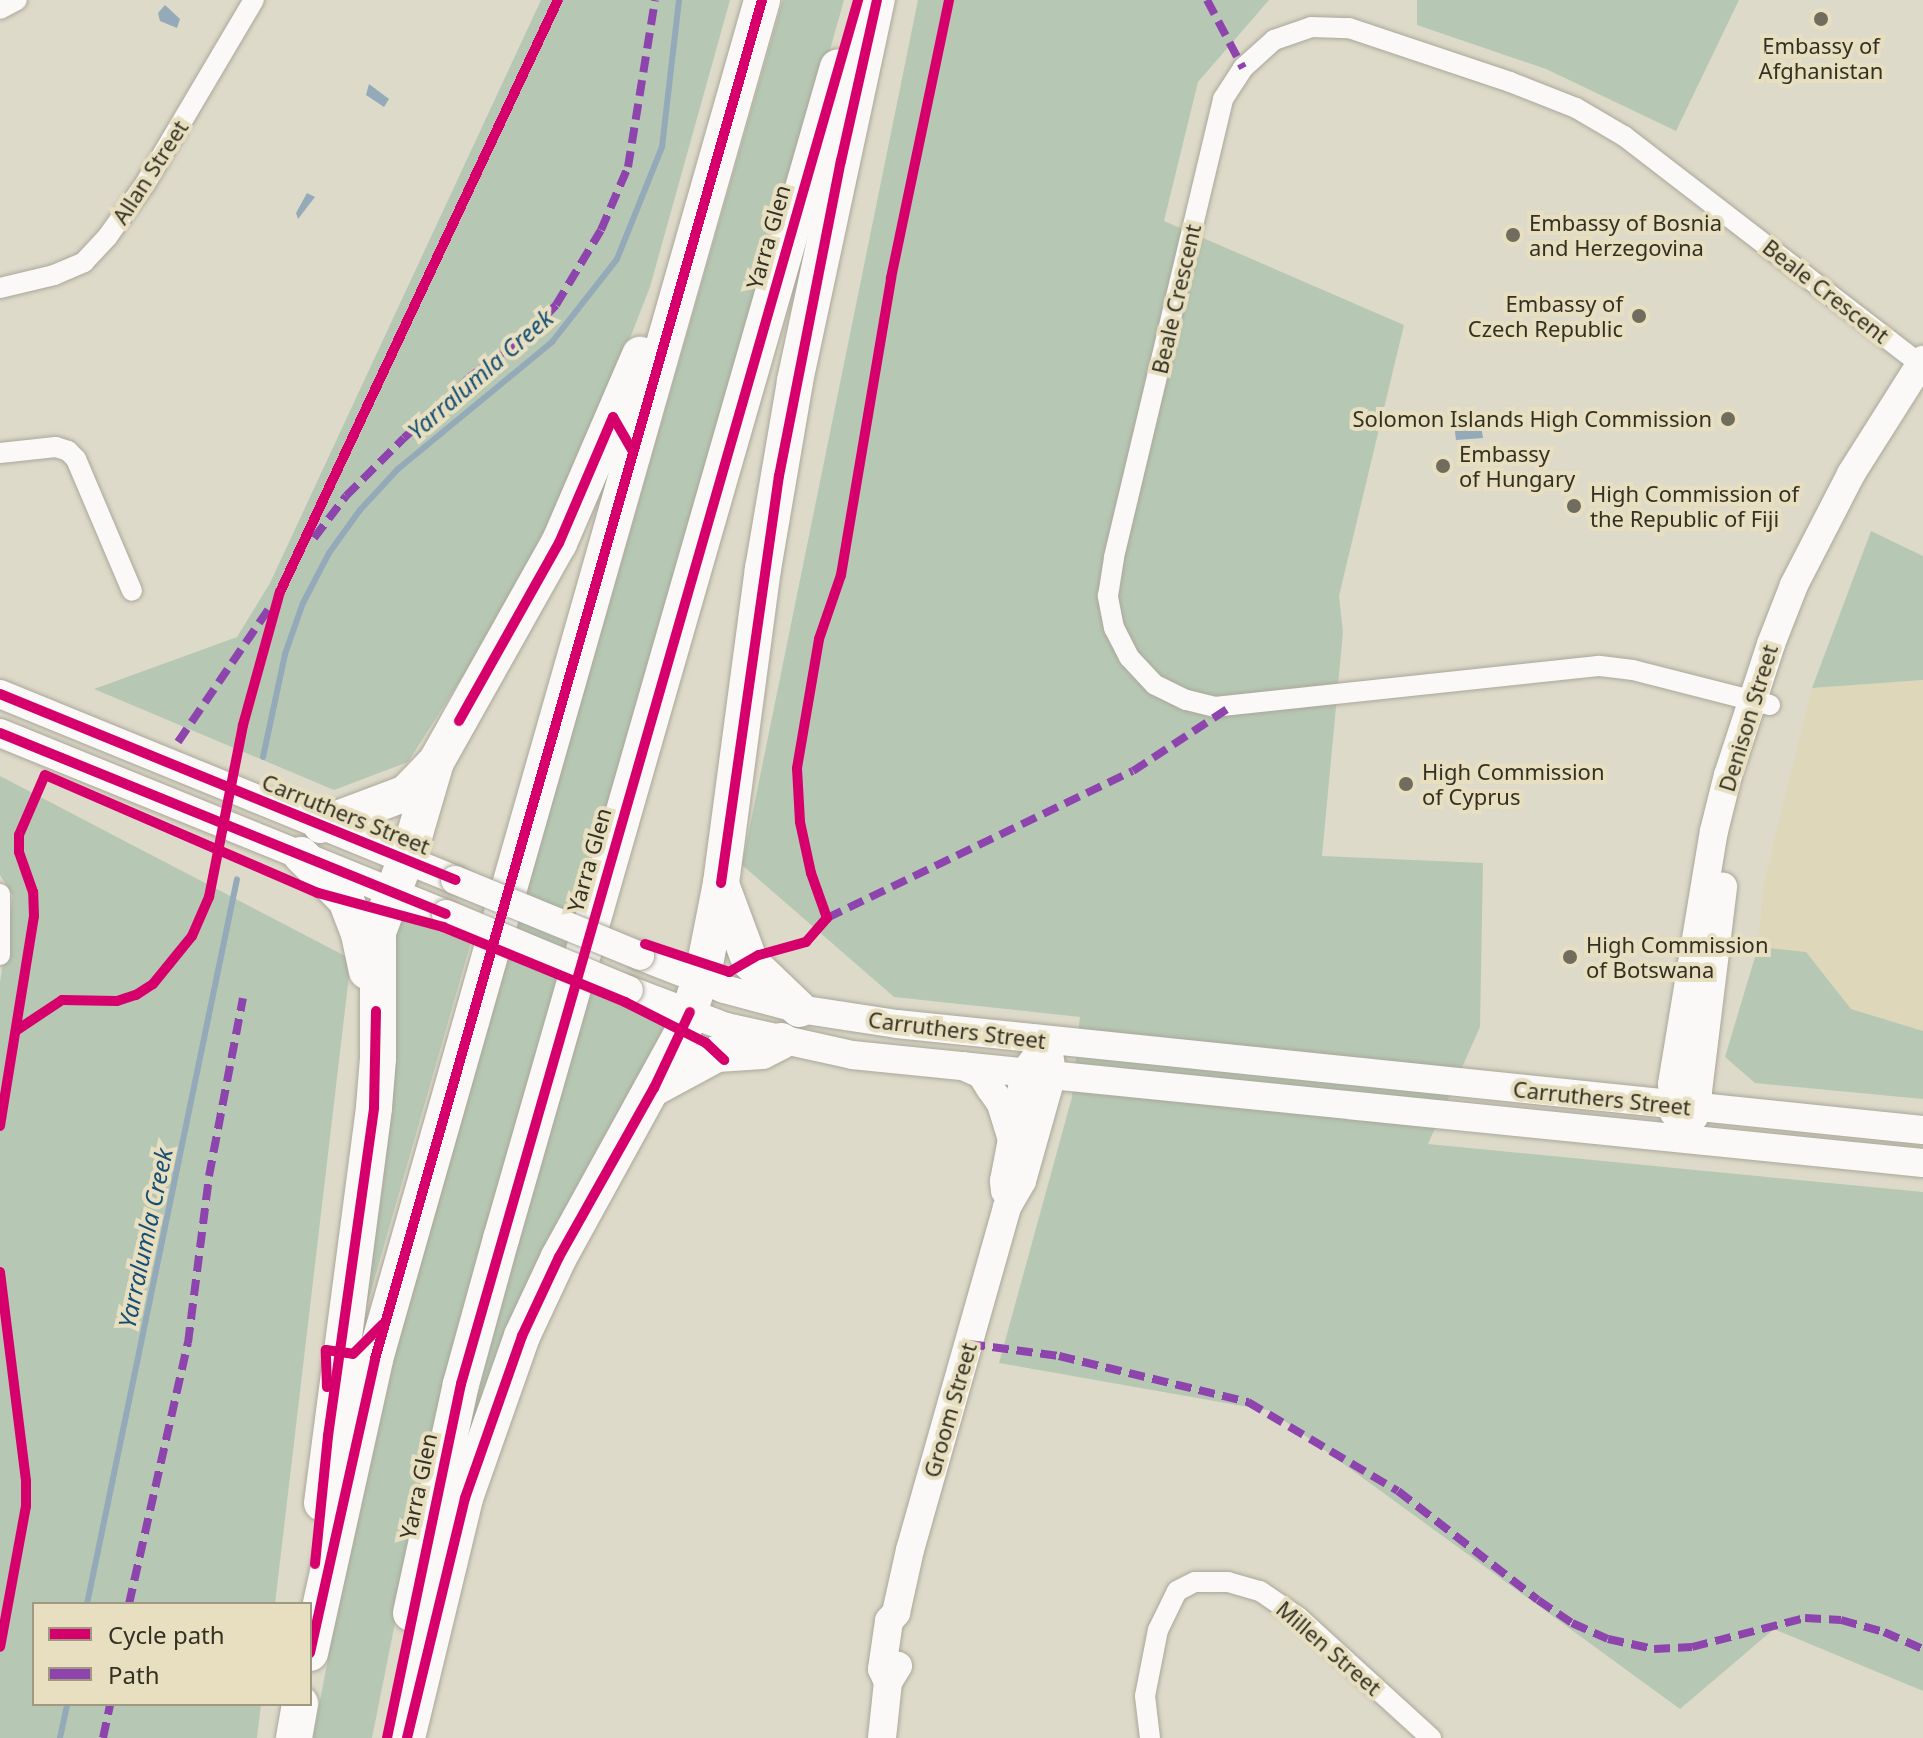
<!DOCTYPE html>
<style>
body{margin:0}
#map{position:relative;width:1923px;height:1738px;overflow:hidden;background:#dedac9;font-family:"Noto Sans",sans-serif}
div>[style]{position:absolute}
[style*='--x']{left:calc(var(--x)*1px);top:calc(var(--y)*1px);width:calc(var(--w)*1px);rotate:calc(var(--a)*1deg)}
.built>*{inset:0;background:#ded7ba}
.green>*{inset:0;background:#b6c8b4}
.water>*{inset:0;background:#94aab8}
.stream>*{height:6px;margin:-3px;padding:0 3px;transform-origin:3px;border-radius:3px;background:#94aab8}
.roads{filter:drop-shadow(0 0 2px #aaa79a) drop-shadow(0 0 2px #aaa79a)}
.street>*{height:20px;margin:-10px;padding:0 10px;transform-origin:10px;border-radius:10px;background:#faf9f7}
.secondary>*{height:28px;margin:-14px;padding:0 14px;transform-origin:14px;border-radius:14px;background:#faf9f7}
.highway>*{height:36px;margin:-18px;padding:0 18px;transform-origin:18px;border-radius:18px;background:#faf9f7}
.bridges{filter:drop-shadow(0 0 2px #aaa79a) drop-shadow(0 0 2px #aaa79a)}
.secondary-bridge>*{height:28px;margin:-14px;padding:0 14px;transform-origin:14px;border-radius:14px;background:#faf9f7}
.quiet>*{height:8px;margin-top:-4px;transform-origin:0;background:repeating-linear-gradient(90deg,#8e44ad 0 16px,transparent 0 24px)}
.cycleway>*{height:10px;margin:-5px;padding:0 5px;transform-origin:5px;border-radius:5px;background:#d6006c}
.dots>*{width:22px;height:22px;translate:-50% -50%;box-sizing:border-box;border:4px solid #e7dfc0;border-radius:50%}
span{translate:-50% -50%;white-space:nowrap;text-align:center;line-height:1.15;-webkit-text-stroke:8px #e7dfc0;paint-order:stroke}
.poi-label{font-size:22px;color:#343124}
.left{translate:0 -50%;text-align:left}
.right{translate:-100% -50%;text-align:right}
.street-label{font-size:22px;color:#343124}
.water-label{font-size:24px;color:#164e74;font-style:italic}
.legend{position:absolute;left:32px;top:1602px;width:280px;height:104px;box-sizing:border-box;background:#e7dfc0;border:2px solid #9f9982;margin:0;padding:10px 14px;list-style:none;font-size:24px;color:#343124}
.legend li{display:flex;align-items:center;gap:16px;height:40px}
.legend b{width:40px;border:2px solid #9f9982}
</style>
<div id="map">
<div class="built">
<i style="clip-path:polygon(1923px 680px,1923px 1031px,1851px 1009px,1806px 952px,1758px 947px,1763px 887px,1812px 688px)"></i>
</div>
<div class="green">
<i style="clip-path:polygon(541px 0,730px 0,650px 287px,553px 535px,408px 762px,334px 790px,94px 689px,237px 637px,270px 583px)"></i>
<i style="clip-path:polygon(783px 0,844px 0,416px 1518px,372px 1738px,313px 1738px,333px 1632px,402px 1325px)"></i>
<i style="clip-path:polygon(918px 0,1269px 0,1198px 82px,1164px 221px,1404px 325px,1339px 596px,1343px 632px,1322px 856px,1483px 863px,1480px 1027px,1428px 1144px,1923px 1192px,1923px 1691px,1774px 1629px,1680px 1709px,1271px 1411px,999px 1363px,1072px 1097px,1080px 1017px,894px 997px,742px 865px)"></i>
<i style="clip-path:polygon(1417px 0,1739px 0,1676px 131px,1546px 69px,1417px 25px)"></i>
<i style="clip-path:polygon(1871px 531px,1923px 556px,1923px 680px,1812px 688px)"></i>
<i style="clip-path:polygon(0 776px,351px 959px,275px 1604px,34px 1604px,34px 1704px,261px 1704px,257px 1738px,0 1738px,0 982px,13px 896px,0 875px)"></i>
<i style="clip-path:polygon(395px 917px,471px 942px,365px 1312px)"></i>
<i style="clip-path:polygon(1758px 947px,1806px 952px,1851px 1009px,1923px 1031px,1923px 1099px,1755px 1083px,1725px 1057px)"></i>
<i style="clip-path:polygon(590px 991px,656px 1021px,668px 1030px,462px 1472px,472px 1407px,501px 1297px)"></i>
</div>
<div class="water">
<i style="clip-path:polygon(165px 5px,180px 19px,177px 28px,160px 21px,158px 13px)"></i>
<i style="clip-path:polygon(369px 84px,389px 99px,384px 107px,366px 95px)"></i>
<i style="clip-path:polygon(307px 193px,315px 197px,298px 219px,296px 213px)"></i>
<i style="clip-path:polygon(1454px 424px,1459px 424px,1460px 428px,1481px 426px,1483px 438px,1456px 440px)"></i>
</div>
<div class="stream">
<i style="--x:263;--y:757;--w:105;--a:-77.9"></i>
<i style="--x:285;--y:654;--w:54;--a:-70.6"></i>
<i style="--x:303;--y:603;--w:56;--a:-62.5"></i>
<i style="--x:329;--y:553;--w:53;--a:-54.2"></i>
<i style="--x:360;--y:510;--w:56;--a:-47.2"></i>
<i style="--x:398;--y:469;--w:200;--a:-39.5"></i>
<i style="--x:552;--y:342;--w:105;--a:-51.9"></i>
<i style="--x:617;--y:259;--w:121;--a:-68.1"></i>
<i style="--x:662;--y:147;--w:148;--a:-83.4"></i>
<i style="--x:87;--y:1604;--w:740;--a:-78.31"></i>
<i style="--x:60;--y:1738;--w:35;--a:-78"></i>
</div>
<div class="roads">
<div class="street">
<i style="--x:0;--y:9;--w:19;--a:-28"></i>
<i style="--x:0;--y:288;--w:56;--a:-13.5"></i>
<i style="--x:54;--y:275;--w:33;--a:-23"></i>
<i style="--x:84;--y:262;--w:35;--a:-47"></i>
<i style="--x:108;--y:236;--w:64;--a:-54.6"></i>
<i style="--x:145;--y:184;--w:214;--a:-59.4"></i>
<i style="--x:0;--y:453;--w:56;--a:-6.1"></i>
<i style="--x:56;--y:447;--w:13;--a:18"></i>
<i style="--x:68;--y:451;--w:11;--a:45"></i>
<i style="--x:76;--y:459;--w:143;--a:67"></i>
<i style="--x:1770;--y:705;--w:141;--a:-165.7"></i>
<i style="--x:1633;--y:670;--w:35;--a:-173"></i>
<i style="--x:1598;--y:666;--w:385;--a:173.9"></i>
<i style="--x:1215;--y:707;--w:30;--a:-166"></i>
<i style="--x:1186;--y:700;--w:34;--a:-154"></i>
<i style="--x:1155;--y:685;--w:38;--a:-133"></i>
<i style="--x:1129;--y:657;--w:33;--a:-117"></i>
<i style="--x:1114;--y:628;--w:33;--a:-101"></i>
<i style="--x:1108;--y:596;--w:39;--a:-81"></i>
<i style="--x:1114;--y:557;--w:471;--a:-76.6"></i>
<i style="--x:1223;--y:99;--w:37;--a:-57"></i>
<i style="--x:1243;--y:68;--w:42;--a:-42.1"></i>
<i style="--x:1274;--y:40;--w:39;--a:-19"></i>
<i style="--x:1311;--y:27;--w:38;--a:2"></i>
<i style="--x:1349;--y:28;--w:170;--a:18.5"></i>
<i style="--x:1510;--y:82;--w:71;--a:21.5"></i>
<i style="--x:1576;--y:108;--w:56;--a:30.3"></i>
<i style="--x:1624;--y:136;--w:377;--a:37.6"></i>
<i style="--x:0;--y:894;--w:61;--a:90"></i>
<i style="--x:1150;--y:1738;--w:42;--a:-96.8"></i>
<i style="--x:1145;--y:1696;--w:67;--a:-78.9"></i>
<i style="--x:1158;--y:1630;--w:43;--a:-64"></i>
<i style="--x:1177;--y:1591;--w:20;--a:-27"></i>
<i style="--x:1195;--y:1582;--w:33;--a:0"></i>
<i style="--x:1228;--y:1582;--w:33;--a:16"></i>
<i style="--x:1260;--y:1591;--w:46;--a:34.4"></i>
<i style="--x:1298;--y:1617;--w:180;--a:42.3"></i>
</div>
<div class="secondary">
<i style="--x:0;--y:694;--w:492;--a:22.2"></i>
<i style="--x:0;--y:733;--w:481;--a:22.1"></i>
<i style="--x:640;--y:956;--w:90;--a:21.4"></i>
<i style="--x:724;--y:989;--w:78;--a:14.9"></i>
<i style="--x:799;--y:1009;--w:99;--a:8.7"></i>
<i style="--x:897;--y:1024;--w:1031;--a:5.9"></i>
<i style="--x:629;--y:990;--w:104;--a:20.9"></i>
<i style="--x:726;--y:1027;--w:129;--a:12.5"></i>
<i style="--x:852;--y:1055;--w:1076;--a:5.76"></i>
<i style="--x:963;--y:1066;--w:20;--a:24"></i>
<i style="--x:981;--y:1074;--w:17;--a:57"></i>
<i style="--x:990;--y:1088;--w:19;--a:55"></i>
<i style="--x:1001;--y:1104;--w:34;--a:73"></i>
<i style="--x:1674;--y:1113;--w:33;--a:-43"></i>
<i style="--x:1698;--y:1091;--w:206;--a:-83"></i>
<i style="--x:1694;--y:1117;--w:15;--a:-138"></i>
<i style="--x:1683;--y:1107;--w:25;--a:-116"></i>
<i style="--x:1672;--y:1084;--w:256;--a:-80.6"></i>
<i style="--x:1714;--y:831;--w:58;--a:-76"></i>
<i style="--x:1728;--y:775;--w:138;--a:-71.8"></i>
<i style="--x:1771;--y:644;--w:63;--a:-68.7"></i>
<i style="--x:1794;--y:585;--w:125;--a:-62.8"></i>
<i style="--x:1851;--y:474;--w:135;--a:-57.7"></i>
<i style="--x:1005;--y:1191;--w:10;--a:-96"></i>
<i style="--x:1004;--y:1181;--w:111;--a:-79.1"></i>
<i style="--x:1025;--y:1072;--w:17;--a:-54"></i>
<i style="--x:888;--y:1682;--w:14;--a:-115"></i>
<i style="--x:882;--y:1669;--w:49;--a:-81.7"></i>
<i style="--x:889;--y:1621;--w:11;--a:-49"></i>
<i style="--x:896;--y:1613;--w:65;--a:-77.5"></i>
<i style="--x:910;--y:1550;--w:356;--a:-74.2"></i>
<i style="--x:1007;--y:1207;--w:30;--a:-60"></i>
<i style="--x:1022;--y:1181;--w:111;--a:-74.3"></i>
<i style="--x:1052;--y:1074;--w:15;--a:-98"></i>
<i style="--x:882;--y:1738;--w:56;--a:-83.9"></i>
<i style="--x:888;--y:1682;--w:19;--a:-58"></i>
</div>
<div class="highway">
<i style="--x:321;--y:825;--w:91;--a:-20.6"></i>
<i style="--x:406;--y:793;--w:43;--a:-45.9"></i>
<i style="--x:436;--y:762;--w:251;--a:-60.7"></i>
<i style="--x:559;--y:543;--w:205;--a:-66.7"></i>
<i style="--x:301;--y:855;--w:64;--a:45"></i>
<i style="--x:346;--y:900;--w:36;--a:69"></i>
<i style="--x:359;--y:934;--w:38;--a:78"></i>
<i style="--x:721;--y:884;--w:83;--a:69.6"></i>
<i style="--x:750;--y:962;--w:68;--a:43.8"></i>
<i style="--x:654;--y:1088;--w:72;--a:-28.4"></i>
<i style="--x:717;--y:1054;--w:45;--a:-3.8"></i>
<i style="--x:762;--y:1051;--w:22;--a:-27"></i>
<i style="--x:322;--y:1503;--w:399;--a:-82.5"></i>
<i style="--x:374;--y:1107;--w:49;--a:-85.3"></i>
<i style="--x:378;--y:1058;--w:126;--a:-90"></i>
<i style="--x:378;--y:932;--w:102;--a:-69.2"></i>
<i style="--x:414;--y:837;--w:78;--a:-73.7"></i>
<i style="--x:411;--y:1613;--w:234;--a:-77.7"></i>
<i style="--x:461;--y:1384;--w:150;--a:-74.6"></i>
<i style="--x:501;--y:1239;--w:1219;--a:-73.96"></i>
<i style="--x:310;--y:1653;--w:301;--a:-77.5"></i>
<i style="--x:375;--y:1359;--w:1413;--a:-74.1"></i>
<i style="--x:294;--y:1738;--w:35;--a:-80"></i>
<i style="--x:407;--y:1738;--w:247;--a:-76.4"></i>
<i style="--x:465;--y:1498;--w:172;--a:-70.6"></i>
<i style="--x:522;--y:1336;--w:87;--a:-64.9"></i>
<i style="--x:559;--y:1257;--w:258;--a:-61.2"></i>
<i style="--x:683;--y:1031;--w:71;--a:-71.8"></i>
<i style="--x:705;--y:964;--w:83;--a:-78.8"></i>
<i style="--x:721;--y:883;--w:317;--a:-82.4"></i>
<i style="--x:763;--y:569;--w:191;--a:-80.3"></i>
<i style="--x:795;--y:381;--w:390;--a:-77.9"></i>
</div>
</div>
<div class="bridges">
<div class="secondary-bridge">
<i style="--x:455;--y:880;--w:200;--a:22.3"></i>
<i style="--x:446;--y:914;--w:198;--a:22.6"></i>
</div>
</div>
<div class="quiet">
<i style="--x:1207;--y:0;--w:77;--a:62.1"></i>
<i style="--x:314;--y:538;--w:53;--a:-52.7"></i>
<i style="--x:346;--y:496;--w:82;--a:-45"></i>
<i style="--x:404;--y:438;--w:90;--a:-42.7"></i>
<i style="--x:470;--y:377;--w:76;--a:-37"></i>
<i style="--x:531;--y:331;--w:36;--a:-46"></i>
<i style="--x:556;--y:305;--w:87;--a:-59"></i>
<i style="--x:601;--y:230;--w:69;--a:-66.8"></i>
<i style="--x:628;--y:167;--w:169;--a:-80.8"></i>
<i style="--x:178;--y:742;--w:160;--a:-55.7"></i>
<i style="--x:827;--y:918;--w:339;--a:-25.7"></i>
<i style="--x:1133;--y:771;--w:118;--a:-33.3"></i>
<i style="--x:969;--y:1344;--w:91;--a:7.6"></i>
<i style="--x:1059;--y:1356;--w:195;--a:13.7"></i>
<i style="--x:1248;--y:1402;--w:174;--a:30.7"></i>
<i style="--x:1398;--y:1491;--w:177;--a:37.9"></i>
<i style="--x:1538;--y:1600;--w:41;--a:34.1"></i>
<i style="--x:1572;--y:1623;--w:39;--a:24"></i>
<i style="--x:1608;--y:1639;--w:47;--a:12.3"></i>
<i style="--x:1654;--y:1649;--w:38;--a:-3"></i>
<i style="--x:1692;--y:1647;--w:117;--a:-14.4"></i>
<i style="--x:1805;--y:1618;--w:36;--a:3"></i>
<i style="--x:1841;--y:1620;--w:45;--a:15.6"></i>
<i style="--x:1884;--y:1632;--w:43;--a:23.6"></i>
<i style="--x:129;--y:1604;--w:268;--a:-77.3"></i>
<i style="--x:188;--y:1343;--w:168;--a:-82.8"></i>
<i style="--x:209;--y:1176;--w:181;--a:-79.2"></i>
<i style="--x:103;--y:1738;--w:35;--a:-78"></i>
</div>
<div class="cycleway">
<i style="--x:0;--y:694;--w:492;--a:22.2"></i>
<i style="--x:459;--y:721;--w:204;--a:-60.7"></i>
<i style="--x:559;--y:543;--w:137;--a:-66.8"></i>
<i style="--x:613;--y:417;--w:39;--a:60"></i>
<i style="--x:0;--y:733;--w:481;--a:22.1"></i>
<i style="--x:721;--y:883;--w:411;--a:-81.9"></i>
<i style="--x:779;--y:476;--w:321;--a:-78.9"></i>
<i style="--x:841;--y:161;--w:165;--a:-77.4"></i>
<i style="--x:645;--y:944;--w:89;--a:18.4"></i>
<i style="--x:729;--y:972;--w:34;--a:-30"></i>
<i style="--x:759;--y:955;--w:49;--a:-15.5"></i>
<i style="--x:806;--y:942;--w:32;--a:-49"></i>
<i style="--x:827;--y:918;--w:48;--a:-109.6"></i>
<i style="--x:811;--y:873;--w:52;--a:-102.2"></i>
<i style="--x:800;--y:822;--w:54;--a:-93.2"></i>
<i style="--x:797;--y:768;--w:131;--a:-80.3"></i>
<i style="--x:819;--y:639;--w:68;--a:-71"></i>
<i style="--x:841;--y:575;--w:301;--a:-80.4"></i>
<i style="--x:891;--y:278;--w:284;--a:-78.2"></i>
<i style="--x:17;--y:1030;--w:54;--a:-33.7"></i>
<i style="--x:62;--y:1000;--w:55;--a:1"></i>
<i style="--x:117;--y:1001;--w:20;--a:-18"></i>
<i style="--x:136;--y:995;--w:20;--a:-33"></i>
<i style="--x:153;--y:984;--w:62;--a:-50.9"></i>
<i style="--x:192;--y:936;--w:43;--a:-66.4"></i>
<i style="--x:209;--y:897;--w:175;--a:-78.8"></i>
<i style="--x:243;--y:725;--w:138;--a:-74.5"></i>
<i style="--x:280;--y:592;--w:654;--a:-64.85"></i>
<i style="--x:0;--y:1126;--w:213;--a:-80.8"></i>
<i style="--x:34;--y:916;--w:24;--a:-92"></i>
<i style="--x:33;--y:892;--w:42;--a:-109.3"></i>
<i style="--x:19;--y:852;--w:17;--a:-90"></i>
<i style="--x:19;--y:835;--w:65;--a:-66.6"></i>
<i style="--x:45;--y:775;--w:297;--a:23.4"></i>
<i style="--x:318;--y:893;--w:130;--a:15.2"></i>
<i style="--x:443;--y:927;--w:197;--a:22.4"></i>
<i style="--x:625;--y:1002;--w:91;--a:26.8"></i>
<i style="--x:706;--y:1043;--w:25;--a:43"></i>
<i style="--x:0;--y:1272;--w:211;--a:82.9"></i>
<i style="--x:26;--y:1481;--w:25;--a:90"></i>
<i style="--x:26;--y:1506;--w:143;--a:100.4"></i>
<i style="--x:327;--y:1387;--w:37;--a:-92"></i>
<i style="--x:326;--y:1350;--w:27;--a:8"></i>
<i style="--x:353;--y:1354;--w:42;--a:-45"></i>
<i style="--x:315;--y:1564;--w:129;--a:-84.2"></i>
<i style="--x:328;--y:1436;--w:332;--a:-82"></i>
<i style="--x:374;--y:1107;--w:96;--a:-88.8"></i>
<i style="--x:310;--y:1653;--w:301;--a:-77.5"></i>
<i style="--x:375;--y:1359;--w:1413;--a:-74.1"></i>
<i style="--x:387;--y:1738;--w:362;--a:-78.2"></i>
<i style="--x:461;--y:1384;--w:1440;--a:-73.99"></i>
<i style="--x:407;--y:1738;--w:247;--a:-76.4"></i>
<i style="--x:465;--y:1498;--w:172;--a:-70.6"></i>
<i style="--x:522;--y:1336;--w:87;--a:-64.9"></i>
<i style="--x:559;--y:1257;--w:194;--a:-60.7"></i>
<i style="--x:654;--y:1088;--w:84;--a:-64.7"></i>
</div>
<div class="dots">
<i style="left:1821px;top:19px;background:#706c5e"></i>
<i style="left:1513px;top:235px;background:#706c5e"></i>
<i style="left:1639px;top:316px;background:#706c5e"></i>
<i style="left:1728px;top:419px;background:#706c5e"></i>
<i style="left:1443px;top:466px;background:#706c5e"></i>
<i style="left:1574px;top:506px;background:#706c5e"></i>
<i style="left:1406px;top:784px;background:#706c5e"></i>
<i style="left:1570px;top:957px;background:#706c5e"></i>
</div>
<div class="poi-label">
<span style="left:1821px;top:58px">Embassy of<br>Afghanistan</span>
<span class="left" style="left:1529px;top:235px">Embassy of Bosnia<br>and Herzegovina</span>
<span class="right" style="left:1623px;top:316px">Embassy of<br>Czech Republic</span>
<span class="right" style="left:1712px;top:419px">Solomon Islands High Commission</span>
<span class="left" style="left:1459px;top:466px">Embassy<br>of Hungary</span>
<span class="left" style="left:1590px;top:506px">High Commission of<br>the Republic of Fiji</span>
<span class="left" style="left:1422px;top:784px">High Commission<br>of Cyprus</span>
<span class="left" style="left:1586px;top:957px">High Commission<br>of Botswana</span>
</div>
<div class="street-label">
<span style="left:150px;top:172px;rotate:-57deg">Allan Street</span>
<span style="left:768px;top:237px;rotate:-74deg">Yarra Glen</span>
<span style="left:1826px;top:291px;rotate:38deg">Beale Crescent</span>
<span style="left:1176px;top:299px;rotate:-77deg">Beale Crescent</span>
<span style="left:1748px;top:718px;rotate:-73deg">Denison Street</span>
<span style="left:346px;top:814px;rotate:22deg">Carruthers Street</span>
<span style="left:589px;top:860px;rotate:-74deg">Yarra Glen</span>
<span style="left:957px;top:1030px;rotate:7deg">Carruthers Street</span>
<span style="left:1602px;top:1098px;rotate:6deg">Carruthers Street</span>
<span style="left:950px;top:1410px;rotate:-74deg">Groom Street</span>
<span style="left:418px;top:1486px;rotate:-78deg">Yarra Glen</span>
<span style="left:1329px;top:1648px;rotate:41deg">Millen Street</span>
</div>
<div class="water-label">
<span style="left:480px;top:374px;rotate:-41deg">Yarralumla Creek</span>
<span style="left:145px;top:1238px;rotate:-78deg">Yarralumla Creek</span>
</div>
<ul class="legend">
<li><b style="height:10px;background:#d6006c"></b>Cycle path</li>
<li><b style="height:10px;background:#8e44ad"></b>Path</li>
</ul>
</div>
